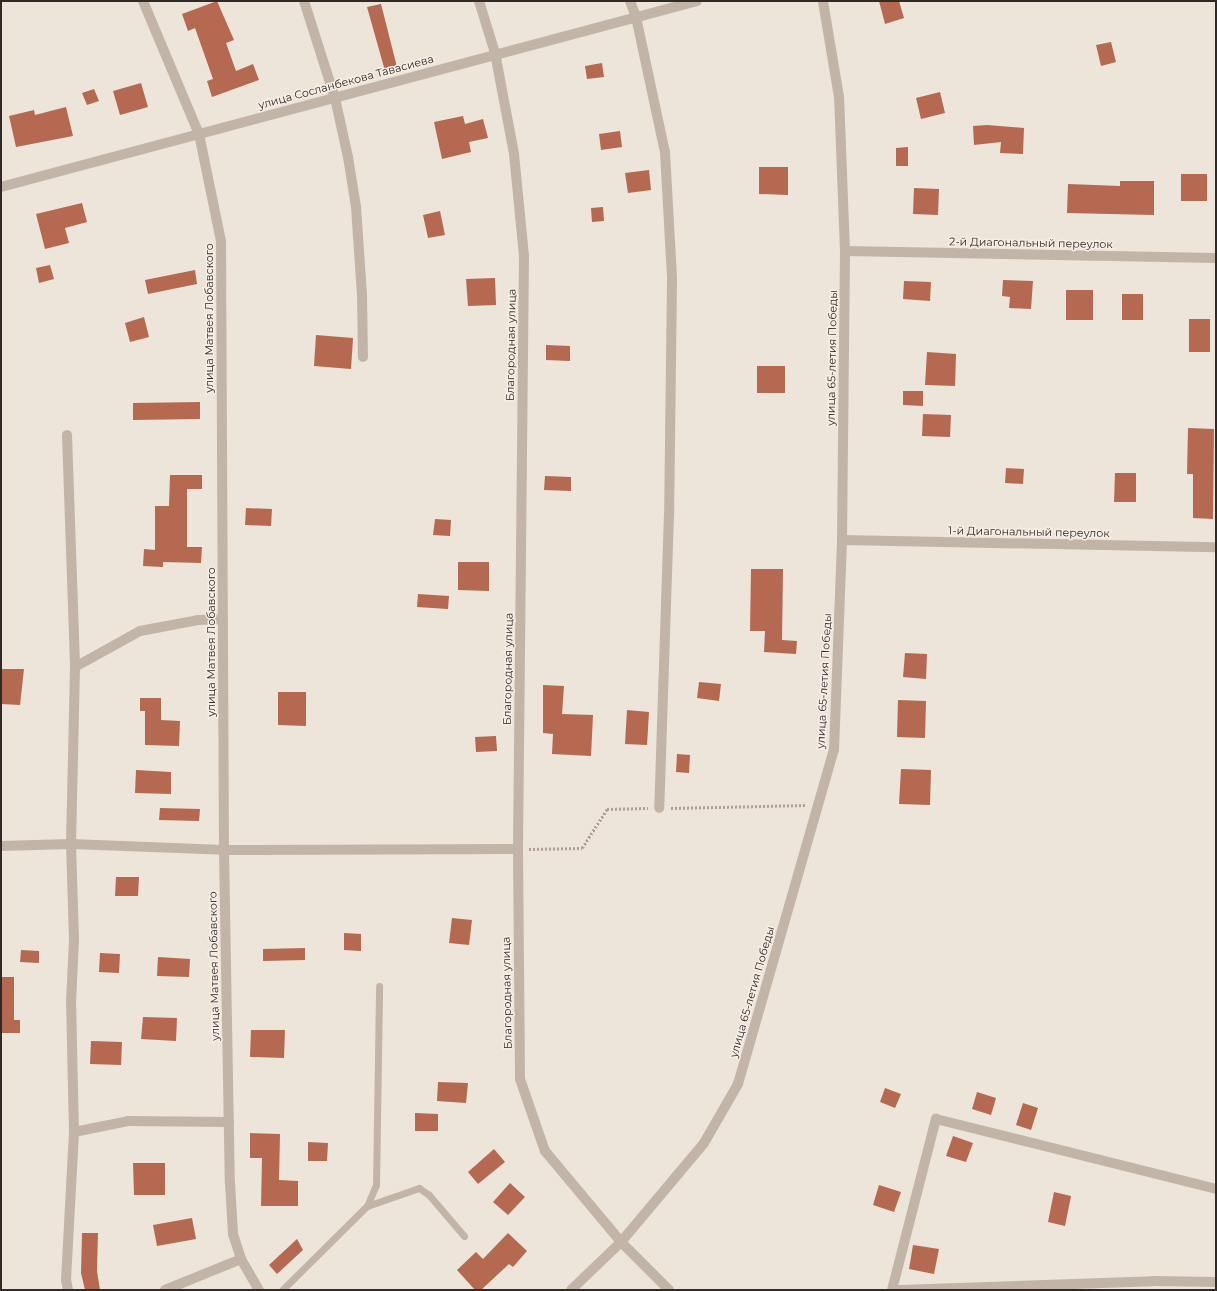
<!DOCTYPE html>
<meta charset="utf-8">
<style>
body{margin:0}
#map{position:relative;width:1217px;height:1291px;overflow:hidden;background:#ede4da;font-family:Montserrat,sans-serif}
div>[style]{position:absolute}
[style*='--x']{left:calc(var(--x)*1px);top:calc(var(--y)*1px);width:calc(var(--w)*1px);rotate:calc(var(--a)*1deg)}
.building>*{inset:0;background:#b46950}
.path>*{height:2.5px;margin-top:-1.25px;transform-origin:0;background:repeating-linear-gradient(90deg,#af9f92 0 2px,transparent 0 4px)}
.lane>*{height:7px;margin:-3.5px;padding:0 3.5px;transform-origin:3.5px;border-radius:3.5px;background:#c3b4a8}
.street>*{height:10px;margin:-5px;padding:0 5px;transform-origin:5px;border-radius:5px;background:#c3b4a8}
span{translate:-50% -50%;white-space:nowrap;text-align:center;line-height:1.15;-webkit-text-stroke:3px #f6eee5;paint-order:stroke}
.street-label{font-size:11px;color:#312a27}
.frame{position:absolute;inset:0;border:2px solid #312a27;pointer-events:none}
</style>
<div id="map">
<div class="building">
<i style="clip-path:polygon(217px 1px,234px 40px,226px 43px,236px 71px,253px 64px,259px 80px,212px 97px,207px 81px,213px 79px,195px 28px,188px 31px,182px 14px)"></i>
<i style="clip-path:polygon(879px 1px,899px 1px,904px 18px,885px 24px)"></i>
<i style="clip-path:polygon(381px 4px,397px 67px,385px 71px,367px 7px)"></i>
<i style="clip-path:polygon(1111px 42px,1116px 62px,1101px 66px,1096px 45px)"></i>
<i style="clip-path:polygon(602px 63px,604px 77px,587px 79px,585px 66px)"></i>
<i style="clip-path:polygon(141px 83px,148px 107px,120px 115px,113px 91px)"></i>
<i style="clip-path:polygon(94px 89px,99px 101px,87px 105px,82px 93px)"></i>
<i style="clip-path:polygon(940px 92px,945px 113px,921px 119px,916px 98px)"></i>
<i style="clip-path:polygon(66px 107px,73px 136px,16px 147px,9px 116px,34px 110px,35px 115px)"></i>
<i style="clip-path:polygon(463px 116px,465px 124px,483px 119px,488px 138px,469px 142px,471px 152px,442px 159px,434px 122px)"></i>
<i style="clip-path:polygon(987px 125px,1024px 128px,1023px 154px,1000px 153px,1001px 142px,974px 145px,973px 126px)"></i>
<i style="clip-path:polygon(620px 131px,622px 147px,601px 150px,599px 134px)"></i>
<i style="clip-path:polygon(908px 147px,908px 166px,896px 166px,896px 148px)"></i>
<i style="clip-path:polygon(759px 167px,788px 167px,788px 195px,759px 194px)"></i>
<i style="clip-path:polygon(649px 170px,651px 190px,628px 193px,625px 173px)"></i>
<i style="clip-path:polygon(1181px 174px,1207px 174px,1207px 201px,1181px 201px)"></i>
<i style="clip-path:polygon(1120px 181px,1154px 181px,1154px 215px,1067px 213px,1068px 184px,1120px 186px)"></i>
<i style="clip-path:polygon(914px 188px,939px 189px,938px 215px,913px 214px)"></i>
<i style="clip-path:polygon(82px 203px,87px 222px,65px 228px,69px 243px,45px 249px,36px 214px)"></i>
<i style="clip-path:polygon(603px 207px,604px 221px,592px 222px,591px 208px)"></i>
<i style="clip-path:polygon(440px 211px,445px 235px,428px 238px,423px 215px)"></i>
<i style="clip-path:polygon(50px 265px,54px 279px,39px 283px,36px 268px)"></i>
<i style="clip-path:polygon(195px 270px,197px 284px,148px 294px,145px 280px)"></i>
<i style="clip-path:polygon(495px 278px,496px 305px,468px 306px,466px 279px)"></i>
<i style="clip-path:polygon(1003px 280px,1033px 281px,1031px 309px,1009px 308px,1010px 297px,1002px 296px)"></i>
<i style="clip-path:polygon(904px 281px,931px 282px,930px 301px,903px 299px)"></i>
<i style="clip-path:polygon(1066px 290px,1093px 290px,1093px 320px,1066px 320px)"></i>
<i style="clip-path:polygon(1122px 294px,1143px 294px,1143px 320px,1122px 320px)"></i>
<i style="clip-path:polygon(144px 317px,149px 337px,130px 342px,125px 323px)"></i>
<i style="clip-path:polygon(1189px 319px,1210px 319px,1210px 352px,1189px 352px)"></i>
<i style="clip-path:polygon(316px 335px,353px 338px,351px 369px,314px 366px)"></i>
<i style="clip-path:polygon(546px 345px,570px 346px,570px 361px,546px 360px)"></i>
<i style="clip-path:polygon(927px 352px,956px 354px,955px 386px,925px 385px)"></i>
<i style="clip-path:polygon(757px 366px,785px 366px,785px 393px,757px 393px)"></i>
<i style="clip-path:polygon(903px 391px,923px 391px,923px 406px,903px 405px)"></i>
<i style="clip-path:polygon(200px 402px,200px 419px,133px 420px,133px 403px)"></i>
<i style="clip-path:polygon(923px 414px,951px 415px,950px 437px,922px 436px)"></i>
<i style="clip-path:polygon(1188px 428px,1214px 429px,1213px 519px,1193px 518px,1193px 474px,1187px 474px)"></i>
<i style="clip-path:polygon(1006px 468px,1024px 469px,1023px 484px,1005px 483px)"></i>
<i style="clip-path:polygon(1115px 473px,1136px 473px,1136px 502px,1114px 502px)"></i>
<i style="clip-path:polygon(170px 475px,202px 475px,202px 489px,187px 489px,187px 547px,202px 547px,201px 563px,163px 562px,163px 567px,143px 566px,144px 549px,155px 550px,155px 506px,169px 506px)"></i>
<i style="clip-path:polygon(545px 476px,571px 477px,571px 491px,544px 490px)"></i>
<i style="clip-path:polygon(246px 508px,272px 509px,271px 526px,245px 525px)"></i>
<i style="clip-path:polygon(435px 519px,451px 520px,450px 536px,433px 535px)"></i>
<i style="clip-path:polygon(458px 562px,489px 562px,489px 591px,458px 590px)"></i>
<i style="clip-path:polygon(751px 569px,783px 569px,782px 640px,797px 641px,796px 654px,764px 652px,765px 631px,750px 631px)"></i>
<i style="clip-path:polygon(418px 594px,449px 596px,448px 609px,417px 607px)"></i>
<i style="clip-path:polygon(905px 653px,927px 654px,926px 679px,903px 677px)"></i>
<i style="clip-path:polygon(1px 669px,24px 669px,20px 705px,1px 704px)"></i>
<i style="clip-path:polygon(699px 682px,721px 684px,719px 701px,697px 698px)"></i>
<i style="clip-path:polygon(543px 685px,564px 686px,562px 714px,593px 715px,591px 756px,552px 754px,553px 734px,543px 733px)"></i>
<i style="clip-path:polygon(278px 692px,306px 692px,306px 726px,278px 725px)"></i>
<i style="clip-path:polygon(140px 698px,161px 698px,161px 720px,180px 721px,179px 746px,145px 745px,145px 711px,140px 711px)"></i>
<i style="clip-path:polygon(898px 700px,926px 701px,925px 738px,897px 737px)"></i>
<i style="clip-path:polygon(627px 710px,649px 712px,647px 745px,625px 744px)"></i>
<i style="clip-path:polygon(496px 736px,497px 751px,476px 752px,475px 737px)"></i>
<i style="clip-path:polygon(677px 754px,690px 755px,689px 773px,676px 772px)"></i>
<i style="clip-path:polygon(901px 769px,931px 770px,930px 805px,899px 804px)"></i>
<i style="clip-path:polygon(136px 770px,171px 772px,171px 794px,135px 793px)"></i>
<i style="clip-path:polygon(160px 808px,200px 809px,199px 821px,159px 820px)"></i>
<i style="clip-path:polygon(116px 877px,139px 877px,138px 896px,115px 896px)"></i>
<i style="clip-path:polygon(452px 918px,472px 920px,469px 945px,449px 943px)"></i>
<i style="clip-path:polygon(344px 933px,361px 934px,361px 951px,344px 950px)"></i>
<i style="clip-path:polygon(305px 948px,305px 960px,263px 961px,263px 949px)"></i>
<i style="clip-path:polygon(21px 950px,39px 951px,39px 963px,20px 962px)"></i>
<i style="clip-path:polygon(100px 953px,120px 954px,119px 973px,99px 972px)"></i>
<i style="clip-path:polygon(158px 957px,190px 959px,189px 977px,157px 976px)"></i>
<i style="clip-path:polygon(1px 977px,14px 977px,14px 1020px,20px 1020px,20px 1033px,1px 1033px)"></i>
<i style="clip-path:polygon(143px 1017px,177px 1018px,176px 1041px,141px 1039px)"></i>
<i style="clip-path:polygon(251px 1030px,285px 1030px,284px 1058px,250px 1057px)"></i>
<i style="clip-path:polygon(91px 1041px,122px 1042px,121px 1065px,90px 1064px)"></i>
<i style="clip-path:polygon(438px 1082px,468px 1083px,466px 1103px,437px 1101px)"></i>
<i style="clip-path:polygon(885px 1088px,901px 1094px,895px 1108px,880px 1102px)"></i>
<i style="clip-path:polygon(977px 1092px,996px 1098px,991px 1115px,972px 1109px)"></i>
<i style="clip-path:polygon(1023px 1103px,1038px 1108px,1031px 1130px,1016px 1125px)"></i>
<i style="clip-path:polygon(415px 1113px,438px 1114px,438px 1131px,415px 1131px)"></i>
<i style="clip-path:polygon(250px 1133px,280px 1134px,279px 1180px,298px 1181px,298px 1206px,261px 1206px,262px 1158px,250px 1158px)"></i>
<i style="clip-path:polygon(953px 1136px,973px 1143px,966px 1162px,946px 1156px)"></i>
<i style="clip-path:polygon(308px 1142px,328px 1143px,327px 1161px,308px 1161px)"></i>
<i style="clip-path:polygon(494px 1149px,505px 1162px,478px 1184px,468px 1172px)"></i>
<i style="clip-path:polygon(133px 1163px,165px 1163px,165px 1195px,134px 1195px)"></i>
<i style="clip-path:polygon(510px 1183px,525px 1197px,508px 1215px,493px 1202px)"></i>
<i style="clip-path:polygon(879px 1185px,901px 1192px,894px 1212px,873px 1205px)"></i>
<i style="clip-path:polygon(1054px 1192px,1071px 1196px,1065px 1226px,1048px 1222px)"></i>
<i style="clip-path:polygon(192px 1218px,196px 1239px,157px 1246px,153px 1225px)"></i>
<i style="clip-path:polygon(82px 1233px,98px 1233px,97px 1271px,100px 1290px,85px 1290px,81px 1273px)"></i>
<i style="clip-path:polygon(508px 1233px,527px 1251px,513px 1267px,509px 1264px,481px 1290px,475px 1290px,457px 1270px,476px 1252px,483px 1259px)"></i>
<i style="clip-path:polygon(297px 1239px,303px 1250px,277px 1274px,269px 1265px)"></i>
<i style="clip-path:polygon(913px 1245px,939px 1249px,934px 1274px,909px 1269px)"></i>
</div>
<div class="path">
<i style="--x:671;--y:808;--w:135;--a:-1.3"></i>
<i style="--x:529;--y:849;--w:53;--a:-1.1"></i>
<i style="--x:582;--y:848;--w:46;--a:-57.3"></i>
<i style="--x:607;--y:809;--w:41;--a:-1.4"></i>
</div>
<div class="lane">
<i style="--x:367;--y:1206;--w:55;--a:-19.1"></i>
<i style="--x:419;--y:1188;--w:12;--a:35"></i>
<i style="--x:429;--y:1195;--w:54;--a:49.5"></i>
<i style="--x:282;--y:1290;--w:120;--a:-44.7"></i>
<i style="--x:367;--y:1206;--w:23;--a:-67"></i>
<i style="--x:376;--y:1185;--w:199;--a:-89.1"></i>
</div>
<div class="street">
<i style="--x:143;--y:1;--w:144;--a:67.2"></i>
<i style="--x:199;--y:134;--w:109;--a:78.4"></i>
<i style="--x:221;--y:241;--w:609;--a:89.72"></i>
<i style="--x:224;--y:850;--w:333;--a:89"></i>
<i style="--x:230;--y:1183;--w:51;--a:86.6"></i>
<i style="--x:233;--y:1234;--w:26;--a:72"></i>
<i style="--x:241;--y:1259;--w:36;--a:60"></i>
<i style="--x:304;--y:1;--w:102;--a:72.3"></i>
<i style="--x:335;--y:98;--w:60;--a:77.6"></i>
<i style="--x:348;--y:157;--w:51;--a:80.9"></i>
<i style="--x:356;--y:207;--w:88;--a:86.1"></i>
<i style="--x:362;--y:295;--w:62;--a:89.1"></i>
<i style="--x:479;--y:1;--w:54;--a:72.9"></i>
<i style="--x:495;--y:53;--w:103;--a:79.3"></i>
<i style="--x:514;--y:154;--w:102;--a:84.4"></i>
<i style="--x:524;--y:256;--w:593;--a:90.58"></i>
<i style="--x:518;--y:849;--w:230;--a:89.5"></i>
<i style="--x:520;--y:1079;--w:76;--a:70.9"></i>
<i style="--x:545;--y:1151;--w:119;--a:50.1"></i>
<i style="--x:621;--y:1242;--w:68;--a:45"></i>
<i style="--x:630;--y:1;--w:17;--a:69"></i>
<i style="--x:636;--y:17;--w:138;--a:77.9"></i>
<i style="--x:665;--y:152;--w:127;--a:86.8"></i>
<i style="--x:672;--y:279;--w:235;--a:90.7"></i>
<i style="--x:669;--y:514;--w:294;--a:91.9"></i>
<i style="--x:1;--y:187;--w:720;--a:-14.96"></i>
<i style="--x:845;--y:251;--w:371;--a:1.1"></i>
<i style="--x:67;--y:435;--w:232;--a:88"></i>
<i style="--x:842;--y:540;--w:374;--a:1.1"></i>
<i style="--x:1;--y:846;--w:70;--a:-1.6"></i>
<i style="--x:71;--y:844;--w:153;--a:2.2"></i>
<i style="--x:224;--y:850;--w:294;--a:-0.2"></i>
<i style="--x:74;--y:1132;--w:55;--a:-11.5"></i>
<i style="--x:128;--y:1121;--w:101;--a:0.6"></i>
<i style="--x:68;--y:1290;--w:10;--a:-101"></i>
<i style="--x:66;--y:1280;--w:148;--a:-86.9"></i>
<i style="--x:74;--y:1132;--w:129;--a:-91.3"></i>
<i style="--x:71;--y:1003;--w:64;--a:-87.3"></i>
<i style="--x:74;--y:939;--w:95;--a:-91.8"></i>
<i style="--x:71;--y:844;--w:177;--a:-88.7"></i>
<i style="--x:75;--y:667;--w:74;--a:-29"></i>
<i style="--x:140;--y:631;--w:59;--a:-10.7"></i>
<i style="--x:198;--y:620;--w:25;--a:-2"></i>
<i style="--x:165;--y:1290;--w:82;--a:-22.2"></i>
<i style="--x:571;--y:1290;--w:69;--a:-43.8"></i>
<i style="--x:621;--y:1242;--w:129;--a:-50"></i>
<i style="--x:704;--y:1143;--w:68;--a:-60"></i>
<i style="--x:738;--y:1084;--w:348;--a:-74"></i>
<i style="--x:834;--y:750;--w:210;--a:-87.8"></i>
<i style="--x:842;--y:540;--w:289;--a:-89.4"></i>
<i style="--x:845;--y:251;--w:154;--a:-92.2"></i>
<i style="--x:839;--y:97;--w:97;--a:-99.5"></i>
<i style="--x:892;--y:1290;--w:177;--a:-75.6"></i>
<i style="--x:936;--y:1119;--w:289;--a:14"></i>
<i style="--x:900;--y:1290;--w:253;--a:-2"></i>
<i style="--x:1153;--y:1281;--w:63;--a:0.9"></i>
</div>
<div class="street-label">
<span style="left:346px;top:82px;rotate:-15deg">улица Сосланбекова Тавасиева</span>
<span style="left:1031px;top:243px;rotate:1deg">2-й Диагональный переулок</span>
<span style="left:209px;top:318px;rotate:-90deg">улица Матвея Лобавского</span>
<span style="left:511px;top:345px;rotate:-89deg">Благородная улица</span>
<span style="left:832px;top:358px;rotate:-89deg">улица 65-летия Победы</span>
<span style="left:1029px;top:532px;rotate:1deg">1-й Диагональный переулок</span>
<span style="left:211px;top:642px;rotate:-90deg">улица Матвея Лобавского</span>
<span style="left:508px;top:669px;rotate:-89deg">Благородная улица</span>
<span style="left:824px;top:681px;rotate:-87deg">улица 65-летия Победы</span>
<span style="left:214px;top:966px;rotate:-91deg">улица Матвея Лобавского</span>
<span style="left:752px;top:992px;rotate:-74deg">улица 65-летия Победы</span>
<span style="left:507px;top:993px;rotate:-91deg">Благородная улица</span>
</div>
<div class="frame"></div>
</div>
